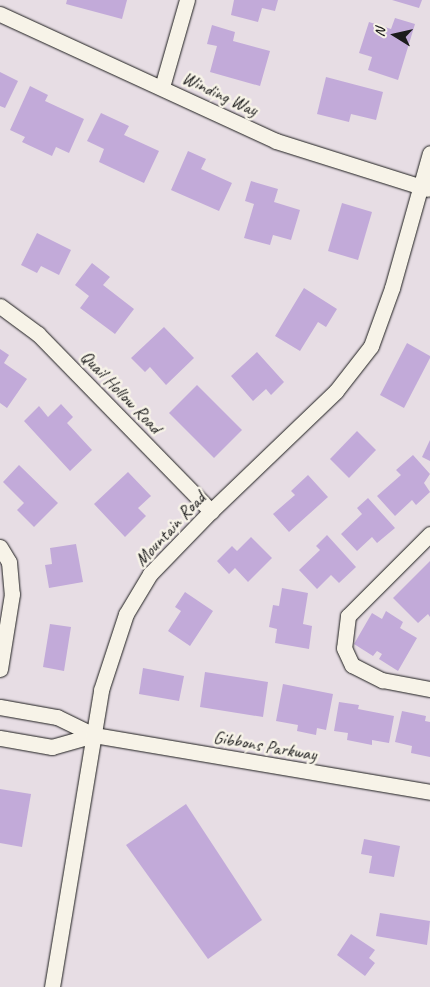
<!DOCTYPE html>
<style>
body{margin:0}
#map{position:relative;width:430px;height:987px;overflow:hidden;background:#e7dde4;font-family:Caveat,sans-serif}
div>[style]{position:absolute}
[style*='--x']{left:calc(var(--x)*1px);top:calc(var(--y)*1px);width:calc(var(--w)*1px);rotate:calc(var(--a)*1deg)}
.building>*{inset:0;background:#c2aad9}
.roads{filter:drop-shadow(0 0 1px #1c1c1c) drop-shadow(0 0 1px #1c1c1c)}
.minor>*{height:15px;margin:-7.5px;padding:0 7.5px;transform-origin:7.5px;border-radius:7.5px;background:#f7f3e8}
span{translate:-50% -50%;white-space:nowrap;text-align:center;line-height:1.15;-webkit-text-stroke:5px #f7f3e8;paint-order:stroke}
.street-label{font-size:18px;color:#1c1c1c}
.north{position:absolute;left:370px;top:10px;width:50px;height:50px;-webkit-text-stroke:4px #f7f3e8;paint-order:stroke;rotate:280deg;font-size:14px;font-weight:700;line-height:20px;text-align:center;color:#1c1c1c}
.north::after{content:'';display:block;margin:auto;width:18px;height:22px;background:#1c1c1c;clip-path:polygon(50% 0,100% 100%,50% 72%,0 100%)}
</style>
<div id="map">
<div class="building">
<i style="clip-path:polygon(67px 0,127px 0,122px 19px,66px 4px)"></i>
<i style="clip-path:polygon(234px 0,278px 0,275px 11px,262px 8px,258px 22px,231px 15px)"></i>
<i style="clip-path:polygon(392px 0,422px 0,419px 8px)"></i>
<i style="clip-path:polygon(395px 18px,415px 24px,398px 80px,368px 70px,372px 57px,359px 53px,369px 22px,391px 29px)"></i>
<i style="clip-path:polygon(212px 25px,235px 32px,233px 41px,270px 51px,260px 86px,210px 72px,217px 46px,207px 44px)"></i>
<i style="clip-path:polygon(0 72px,18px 81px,5px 108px,0 106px)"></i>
<i style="clip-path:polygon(326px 77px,383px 92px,376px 120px,351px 114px,349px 122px,317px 114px)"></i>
<i style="clip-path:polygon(30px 86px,48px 95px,45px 101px,84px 119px,69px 153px,56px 147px,52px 156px,22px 142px,25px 137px,10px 130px)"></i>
<i style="clip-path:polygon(101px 113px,129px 126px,124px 135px,159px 151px,144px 183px,99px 162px,104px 149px,87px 141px)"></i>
<i style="clip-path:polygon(188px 151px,206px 159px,201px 169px,232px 183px,219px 211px,171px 190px)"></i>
<i style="clip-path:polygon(251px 181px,278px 189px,274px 202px,300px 210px,291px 240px,273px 235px,270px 245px,244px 238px,254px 204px,245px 201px)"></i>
<i style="clip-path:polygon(342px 203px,372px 212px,358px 260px,328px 251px)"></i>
<i style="clip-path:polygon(37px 233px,71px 250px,59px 275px,41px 266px,37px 273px,21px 265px)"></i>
<i style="clip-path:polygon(92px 263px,110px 277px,103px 285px,134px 309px,115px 334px,80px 308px,89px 296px,75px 285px)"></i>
<i style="clip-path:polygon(304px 288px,337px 309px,326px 327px,318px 322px,300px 351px,275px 336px)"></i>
<i style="clip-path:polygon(164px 327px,194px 358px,166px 385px,150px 367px,145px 372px,131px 358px)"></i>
<i style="clip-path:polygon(407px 343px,430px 356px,430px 358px,404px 408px,380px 395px)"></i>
<i style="clip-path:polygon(0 349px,9px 355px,4px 363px,27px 379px,7px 408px,0 403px)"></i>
<i style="clip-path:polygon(257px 352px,284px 382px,271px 395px,266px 389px,253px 401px,231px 376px)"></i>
<i style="clip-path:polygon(197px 385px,242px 430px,214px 458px,169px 413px)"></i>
<i style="clip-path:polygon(61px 404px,73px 417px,67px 423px,92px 450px,70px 471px,24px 421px,39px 406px,48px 417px)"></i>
<i style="clip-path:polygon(357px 431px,376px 450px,349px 478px,330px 459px)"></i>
<i style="clip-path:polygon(430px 440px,430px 461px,422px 457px)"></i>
<i style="clip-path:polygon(413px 455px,430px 474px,424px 483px,430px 492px,416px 505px,412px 500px,395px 516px,377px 496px,401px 475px,396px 470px)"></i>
<i style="clip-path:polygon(19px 465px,58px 503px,34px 527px,17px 510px,24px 503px,3px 482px)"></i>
<i style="clip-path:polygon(128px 472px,151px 496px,138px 508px,146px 516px,125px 537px,94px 504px)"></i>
<i style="clip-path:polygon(308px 475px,328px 497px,289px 532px,273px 514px,295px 495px,291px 491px)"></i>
<i style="clip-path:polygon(368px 498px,395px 528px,377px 543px,372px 537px,357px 551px,341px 534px,362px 514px,357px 508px)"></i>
<i style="clip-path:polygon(327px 535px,356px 567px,339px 583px,331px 575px,317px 589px,299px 570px,320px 550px,316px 546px)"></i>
<i style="clip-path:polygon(251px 537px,272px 558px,248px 582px,235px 568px,229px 574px,217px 561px,232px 546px,237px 551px)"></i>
<i style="clip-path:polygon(76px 544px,83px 582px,49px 588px,45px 565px,52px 564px,50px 548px)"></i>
<i style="clip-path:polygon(430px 561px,430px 617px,428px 614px,418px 623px,393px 598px)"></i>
<i style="clip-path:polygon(282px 588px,308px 593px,303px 624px,312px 626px,309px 649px,275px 643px,277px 629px,269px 627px,273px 605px,279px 606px)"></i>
<i style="clip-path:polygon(185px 592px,213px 611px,190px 646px,168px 631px,181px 611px,175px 607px)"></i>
<i style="clip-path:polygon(386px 611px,403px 622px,400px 628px,417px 638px,398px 671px,379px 659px,382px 654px,377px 651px,373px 656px,354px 644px,372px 613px,382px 619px)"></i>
<i style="clip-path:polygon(50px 624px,71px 627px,64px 671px,43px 667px)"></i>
<i style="clip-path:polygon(143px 668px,184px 676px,179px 701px,139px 694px)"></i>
<i style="clip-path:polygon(205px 672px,268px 682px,263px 717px,200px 707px)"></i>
<i style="clip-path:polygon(283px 684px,333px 694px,326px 730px,317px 728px,316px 735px,297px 731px,298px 725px,276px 721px)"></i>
<i style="clip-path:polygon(339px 702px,359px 705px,358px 709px,394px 716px,389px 743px,372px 740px,372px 745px,347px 740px,348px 733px,334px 731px)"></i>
<i style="clip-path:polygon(402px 711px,426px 716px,425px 721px,430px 722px,430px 757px,411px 753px,412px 746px,395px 742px)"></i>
<i style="clip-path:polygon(0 789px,31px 794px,22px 847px,0 843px)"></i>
<i style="clip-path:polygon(186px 804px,262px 920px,208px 959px,126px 845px)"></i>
<i style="clip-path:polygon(364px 839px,400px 846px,394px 877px,369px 873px,372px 856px,361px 854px)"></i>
<i style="clip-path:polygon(380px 913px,430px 921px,427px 945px,376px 936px)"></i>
<i style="clip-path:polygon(351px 934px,375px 950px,369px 958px,375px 963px,365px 976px,337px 955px)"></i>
</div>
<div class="roads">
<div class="minor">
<i style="--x:0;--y:14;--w:304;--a:24.7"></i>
<i style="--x:276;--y:141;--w:159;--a:17.5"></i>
<i style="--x:162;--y:87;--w:91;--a:-74"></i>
<i style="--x:0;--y:306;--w:47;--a:36.4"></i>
<i style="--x:38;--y:334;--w:248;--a:45.7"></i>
<i style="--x:430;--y:534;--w:116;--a:135"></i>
<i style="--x:348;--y:616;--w:32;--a:97"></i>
<i style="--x:344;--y:648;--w:19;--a:65"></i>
<i style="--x:352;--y:665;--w:34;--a:27"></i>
<i style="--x:382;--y:680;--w:49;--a:10.6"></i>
<i style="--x:0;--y:547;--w:17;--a:59"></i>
<i style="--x:9;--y:562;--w:32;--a:85"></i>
<i style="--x:12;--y:594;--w:76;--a:99.1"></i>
<i style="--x:0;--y:707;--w:58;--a:10"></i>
<i style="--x:57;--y:717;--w:41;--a:25.9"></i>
<i style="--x:94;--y:735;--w:44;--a:164.1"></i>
<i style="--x:52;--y:747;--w:53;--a:-170.2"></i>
<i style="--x:94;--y:735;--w:341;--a:9.6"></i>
<i style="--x:52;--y:987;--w:301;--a:-80.6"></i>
<i style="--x:101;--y:690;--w:80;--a:-71.8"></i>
<i style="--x:126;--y:614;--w:47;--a:-59"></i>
<i style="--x:150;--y:574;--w:88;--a:-45.9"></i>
<i style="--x:211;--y:511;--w:173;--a:-43.8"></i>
<i style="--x:336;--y:391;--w:57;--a:-52.1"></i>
<i style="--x:371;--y:346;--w:62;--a:-70.1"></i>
<i style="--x:392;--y:288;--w:140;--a:-74.3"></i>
</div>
</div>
<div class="street-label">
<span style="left:220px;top:94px;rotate:25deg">Winding Way</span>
<span style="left:121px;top:392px;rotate:46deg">Quail Hollow Road</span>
<span style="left:170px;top:529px;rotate:-47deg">Mountain Road</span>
<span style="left:265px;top:746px;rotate:10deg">Gibbons Parkway</span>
</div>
<div class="north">N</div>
</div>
